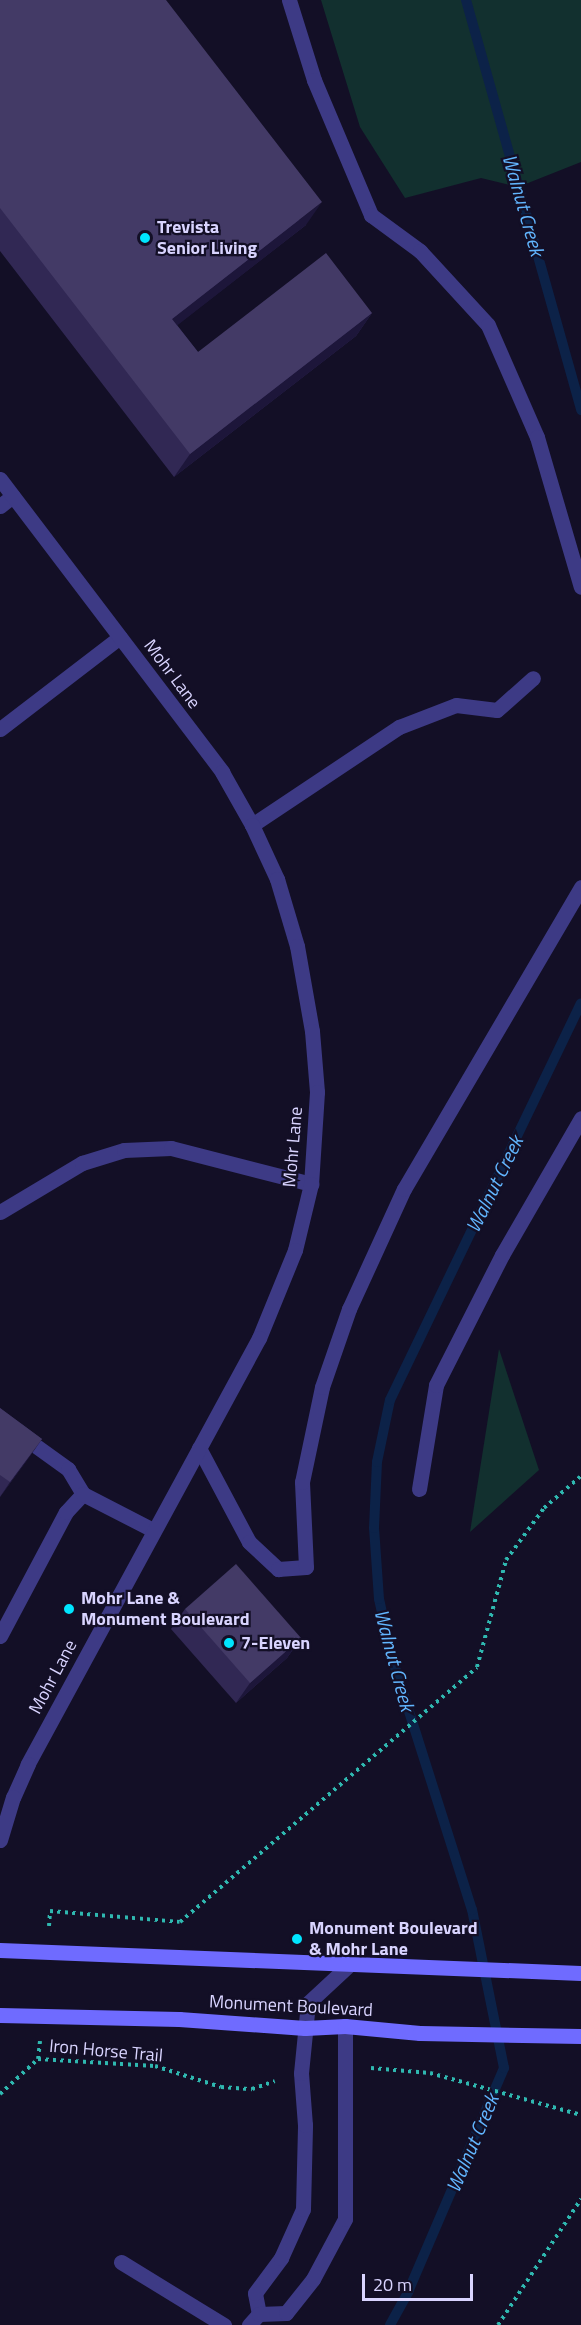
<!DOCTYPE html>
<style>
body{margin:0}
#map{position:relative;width:581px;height:2325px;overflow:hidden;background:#130f26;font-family:"Titillium Web",sans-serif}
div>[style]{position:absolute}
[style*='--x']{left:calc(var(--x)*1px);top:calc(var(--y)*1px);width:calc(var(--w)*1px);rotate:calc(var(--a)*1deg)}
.green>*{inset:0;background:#12302f}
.stream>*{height:10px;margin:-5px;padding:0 5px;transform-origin:5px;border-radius:5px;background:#0c2248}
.path>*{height:4px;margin-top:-2px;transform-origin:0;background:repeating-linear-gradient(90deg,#2fb8b0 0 3px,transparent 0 7.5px)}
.service>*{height:15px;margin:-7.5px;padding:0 7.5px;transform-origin:7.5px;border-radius:7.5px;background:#3d3a85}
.minor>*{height:15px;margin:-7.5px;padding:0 7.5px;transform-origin:7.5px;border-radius:7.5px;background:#3d3a85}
.tertiary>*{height:15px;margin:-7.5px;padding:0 7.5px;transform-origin:7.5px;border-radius:7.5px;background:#3d3a85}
.secondary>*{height:15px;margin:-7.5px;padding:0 7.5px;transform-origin:7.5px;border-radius:7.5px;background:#6f6bff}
.wall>*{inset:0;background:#312854}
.shaded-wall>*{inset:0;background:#1d163a}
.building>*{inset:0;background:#433a66}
.dots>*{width:16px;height:16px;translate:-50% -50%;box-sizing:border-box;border:3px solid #130f26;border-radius:50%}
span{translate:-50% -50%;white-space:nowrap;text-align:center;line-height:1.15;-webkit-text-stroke:4.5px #130f26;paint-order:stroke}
.poi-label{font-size:18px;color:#d9d4ff;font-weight:700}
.left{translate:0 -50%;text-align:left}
.street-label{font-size:18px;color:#d9d4ff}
.water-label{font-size:20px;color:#62b6ff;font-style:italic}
.scale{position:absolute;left:362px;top:2274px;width:111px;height:27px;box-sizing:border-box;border:3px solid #d9d4ff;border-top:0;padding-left:8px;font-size:18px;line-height:21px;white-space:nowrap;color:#d9d4ff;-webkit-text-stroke:4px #130f26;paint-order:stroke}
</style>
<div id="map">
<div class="green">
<i style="clip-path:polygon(321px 0,581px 0,581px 162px,518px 187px,481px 178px,405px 198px,360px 127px)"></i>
<i style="clip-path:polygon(499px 1349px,539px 1470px,470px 1532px)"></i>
</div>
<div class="stream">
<i style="--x:466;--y:0;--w:426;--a:74.3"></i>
<i style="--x:390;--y:2325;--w:38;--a:-61"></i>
<i style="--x:408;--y:2292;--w:244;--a:-66.8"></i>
<i style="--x:504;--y:2068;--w:161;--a:-101.4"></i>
<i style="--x:472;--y:1910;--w:264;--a:-107.6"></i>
<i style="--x:392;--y:1658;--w:60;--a:-102.4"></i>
<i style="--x:379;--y:1599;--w:71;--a:-94"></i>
<i style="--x:374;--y:1528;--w:66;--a:-87.4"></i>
<i style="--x:377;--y:1462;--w:63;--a:-78.2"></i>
<i style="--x:390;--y:1400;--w:440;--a:-64.3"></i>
</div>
<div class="path">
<i style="--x:49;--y:1926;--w:15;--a:-86"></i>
<i style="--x:50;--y:1911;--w:130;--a:4.8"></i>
<i style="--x:180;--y:1922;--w:391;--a:-40.6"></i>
<i style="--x:477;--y:1667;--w:111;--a:-74.8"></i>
<i style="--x:506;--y:1560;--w:64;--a:-53.8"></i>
<i style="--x:544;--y:1508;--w:49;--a:-40.9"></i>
<i style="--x:40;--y:2041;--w:18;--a:96"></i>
<i style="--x:38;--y:2059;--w:117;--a:3.4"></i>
<i style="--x:155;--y:2066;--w:69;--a:17.7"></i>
<i style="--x:221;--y:2087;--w:31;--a:4"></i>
<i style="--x:252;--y:2089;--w:24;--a:-19"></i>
<i style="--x:371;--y:2068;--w:59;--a:4.8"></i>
<i style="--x:430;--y:2073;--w:157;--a:15.5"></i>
<i style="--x:0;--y:2094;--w:52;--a:-42.6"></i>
<i style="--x:498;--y:2325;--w:151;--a:-56.6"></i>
</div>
<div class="service">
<i style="--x:289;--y:0;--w:84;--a:72.6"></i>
<i style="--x:314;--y:80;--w:147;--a:67.1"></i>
<i style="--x:371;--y:215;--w:61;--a:36.3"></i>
<i style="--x:420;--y:251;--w:100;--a:47.4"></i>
<i style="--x:488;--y:325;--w:122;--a:66.4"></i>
<i style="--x:537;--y:437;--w:156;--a:73.7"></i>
<i style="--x:0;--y:506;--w:16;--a:-38"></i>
<i style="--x:0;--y:729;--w:151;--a:-37.5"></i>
<i style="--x:252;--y:825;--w:177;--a:-33.7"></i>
<i style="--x:399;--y:727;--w:61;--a:-21.1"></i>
<i style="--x:456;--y:705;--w:41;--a:7"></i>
<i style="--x:497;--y:710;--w:48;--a:-41.6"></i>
<i style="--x:0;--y:1212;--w:96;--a:-30.9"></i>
<i style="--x:82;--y:1163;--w:44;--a:-17.2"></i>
<i style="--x:124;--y:1150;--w:47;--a:-2.4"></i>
<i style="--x:171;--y:1148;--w:145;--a:14.4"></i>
<i style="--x:0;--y:1420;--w:84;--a:35.8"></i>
<i style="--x:68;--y:1469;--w:29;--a:59"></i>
<i style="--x:199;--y:1448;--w:106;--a:62"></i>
<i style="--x:249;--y:1542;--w:40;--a:43"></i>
<i style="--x:278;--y:1569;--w:28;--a:-4"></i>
<i style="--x:306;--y:1567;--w:85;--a:-92.7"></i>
<i style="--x:302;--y:1482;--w:97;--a:-78.1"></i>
<i style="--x:322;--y:1387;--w:83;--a:-70.9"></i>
<i style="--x:349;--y:1309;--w:132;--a:-65.4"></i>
<i style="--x:404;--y:1189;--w:350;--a:-59.6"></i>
<i style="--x:419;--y:1489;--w:105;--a:-80.7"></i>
<i style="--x:436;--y:1385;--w:146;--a:-63.1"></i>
<i style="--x:502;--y:1255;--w:158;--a:-60"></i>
<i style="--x:0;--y:1636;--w:140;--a:-62"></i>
<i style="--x:66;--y:1512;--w:25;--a:-47"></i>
<i style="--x:83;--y:1494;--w:79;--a:27.2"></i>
</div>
<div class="minor">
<i style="--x:121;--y:2262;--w:121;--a:31.5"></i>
<i style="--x:259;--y:2314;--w:21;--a:-101"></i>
<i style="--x:255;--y:2293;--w:44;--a:-53.4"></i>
<i style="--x:281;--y:2258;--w:54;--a:-65.8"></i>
<i style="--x:303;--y:2209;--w:84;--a:-88.6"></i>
<i style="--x:305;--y:2125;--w:52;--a:-94.4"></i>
<i style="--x:301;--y:2073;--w:70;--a:-84.3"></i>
<i style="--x:308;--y:2003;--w:54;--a:-42.8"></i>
<i style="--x:249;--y:2325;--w:15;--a:-48"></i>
<i style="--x:259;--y:2314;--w:27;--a:-2"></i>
<i style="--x:286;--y:2313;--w:43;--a:-51.5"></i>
<i style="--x:313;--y:2279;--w:68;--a:-61.9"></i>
<i style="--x:345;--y:2219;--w:193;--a:-90"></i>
</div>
<div class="tertiary">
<i style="--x:0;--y:479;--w:368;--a:52.8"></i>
<i style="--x:222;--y:772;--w:61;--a:60.5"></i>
<i style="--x:252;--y:825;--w:60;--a:65.2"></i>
<i style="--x:277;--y:879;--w:70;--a:73.4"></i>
<i style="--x:297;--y:946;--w:86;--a:80"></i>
<i style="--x:312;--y:1031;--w:61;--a:85.3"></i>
<i style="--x:317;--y:1092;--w:92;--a:93.7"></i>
<i style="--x:311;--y:1184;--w:68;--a:103.6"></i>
<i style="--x:295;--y:1250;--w:95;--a:112.2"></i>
<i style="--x:259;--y:1338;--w:485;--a:118.5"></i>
<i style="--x:28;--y:1764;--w:36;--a:114"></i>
<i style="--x:13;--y:1797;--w:45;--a:106.8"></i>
</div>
<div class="secondary">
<i style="--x:0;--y:1950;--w:581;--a:2.27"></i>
<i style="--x:0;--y:2015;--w:179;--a:1.3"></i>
<i style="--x:179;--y:2019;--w:126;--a:4.1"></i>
<i style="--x:305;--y:2028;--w:40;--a:-2.9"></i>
<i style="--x:345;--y:2026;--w:75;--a:5.3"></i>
<i style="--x:420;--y:2033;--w:161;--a:1.1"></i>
</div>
<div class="wall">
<i style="clip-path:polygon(0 0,306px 225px,177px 325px,198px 352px,372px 313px,356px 336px,174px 477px,0 251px)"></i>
<i style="clip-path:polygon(0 1408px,42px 1439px,0 1497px)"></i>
<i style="clip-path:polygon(185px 1609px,301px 1638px,287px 1658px,236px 1703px,171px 1629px)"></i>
</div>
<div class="shaded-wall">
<i style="clip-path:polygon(322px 202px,306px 225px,156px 342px,172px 319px)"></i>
<i style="clip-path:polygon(372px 313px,356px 336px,174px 477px,190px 454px)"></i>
<i style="clip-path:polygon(42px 1439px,26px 1462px,0 1497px,10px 1482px)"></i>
<i style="clip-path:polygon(301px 1638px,287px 1658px,236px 1703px,250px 1683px)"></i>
</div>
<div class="building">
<i style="clip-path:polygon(0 0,166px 0,322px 202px,172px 319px,198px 352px,326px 253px,372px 313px,190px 454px,0 208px)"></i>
<i style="clip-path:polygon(0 1408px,42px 1439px,10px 1482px,0 1475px)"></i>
<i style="clip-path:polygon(236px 1564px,301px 1638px,250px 1683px,185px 1609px)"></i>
</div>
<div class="dots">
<i style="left:145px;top:238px;background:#00e5ff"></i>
<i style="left:69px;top:1609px;background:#00e5ff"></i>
<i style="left:229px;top:1643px;background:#00e5ff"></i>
<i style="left:297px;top:1939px;background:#00e5ff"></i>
</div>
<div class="poi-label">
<span class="left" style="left:157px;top:238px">Trevista<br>Senior Living</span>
<span class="left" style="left:81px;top:1609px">Mohr Lane &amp;<br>Monument Boulevard</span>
<span class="left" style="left:241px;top:1643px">7-Eleven</span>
<span class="left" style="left:309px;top:1939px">Monument Boulevard<br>&amp; Mohr Lane</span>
</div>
<div class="street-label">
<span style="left:172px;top:674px;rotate:53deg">Mohr Lane</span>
<span style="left:293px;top:1147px;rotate:-85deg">Mohr Lane</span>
<span style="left:53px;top:1677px;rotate:-62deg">Mohr Lane</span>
<span style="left:291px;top:2006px;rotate:3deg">Monument Boulevard</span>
<span style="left:106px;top:2051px;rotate:5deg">Iron Horse Trail</span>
</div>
<div class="water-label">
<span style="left:524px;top:205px;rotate:74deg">Walnut Creek</span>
<span style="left:494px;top:1184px;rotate:-64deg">Walnut Creek</span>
<span style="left:395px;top:1660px;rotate:75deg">Walnut Creek</span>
<span style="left:472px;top:2143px;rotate:-67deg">Walnut Creek</span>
</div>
<div class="scale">20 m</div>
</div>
